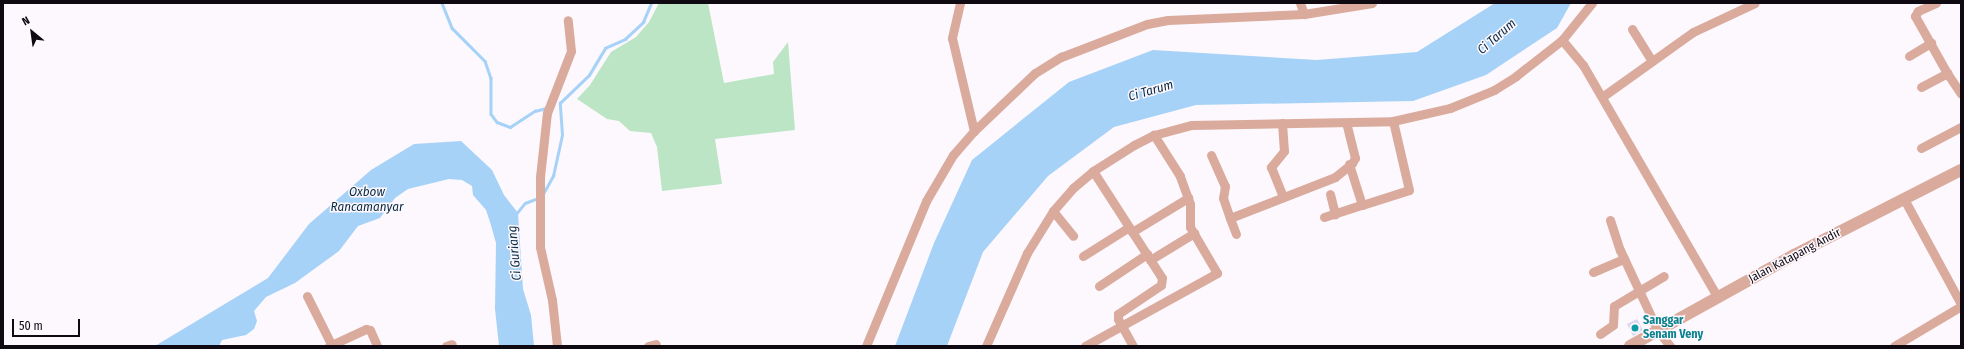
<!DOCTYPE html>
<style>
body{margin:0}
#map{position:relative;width:1964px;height:349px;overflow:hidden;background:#fcf8fd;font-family:"Fira Sans Condensed",sans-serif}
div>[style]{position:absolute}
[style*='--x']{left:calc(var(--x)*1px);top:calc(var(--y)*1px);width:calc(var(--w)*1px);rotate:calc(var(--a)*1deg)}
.green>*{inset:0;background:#bce5c5}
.water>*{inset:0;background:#a6d2f8}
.stream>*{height:2.5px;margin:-1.25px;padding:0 1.25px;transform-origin:1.25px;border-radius:1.25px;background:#a6d2f8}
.building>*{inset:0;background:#dbd4ee}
.minor>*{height:9px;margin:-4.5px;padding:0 4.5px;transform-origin:4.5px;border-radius:4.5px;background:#daab9d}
.tertiary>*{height:12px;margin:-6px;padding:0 6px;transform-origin:6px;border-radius:6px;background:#daab9d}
.dots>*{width:11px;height:11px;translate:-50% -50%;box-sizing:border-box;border:2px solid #fcf8fd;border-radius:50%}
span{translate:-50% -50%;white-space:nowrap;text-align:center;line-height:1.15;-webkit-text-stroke:3px #fcf8fd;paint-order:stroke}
.street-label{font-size:12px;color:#0f0911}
.culture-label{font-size:12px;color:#0d838f;font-weight:700}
.left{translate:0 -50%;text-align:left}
.water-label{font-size:13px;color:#092b44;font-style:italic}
.frame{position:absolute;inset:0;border:4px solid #0f0911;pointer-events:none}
.north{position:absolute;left:12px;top:12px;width:40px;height:40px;-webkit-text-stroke:3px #fcf8fd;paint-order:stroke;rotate:331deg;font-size:11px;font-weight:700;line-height:16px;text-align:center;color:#0f0911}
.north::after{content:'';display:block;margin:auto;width:14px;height:18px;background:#0f0911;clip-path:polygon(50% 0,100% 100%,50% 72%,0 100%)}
.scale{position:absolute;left:12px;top:319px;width:68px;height:18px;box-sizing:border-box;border:2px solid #0f0911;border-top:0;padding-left:5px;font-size:12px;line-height:14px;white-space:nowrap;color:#0f0911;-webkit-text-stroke:3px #fcf8fd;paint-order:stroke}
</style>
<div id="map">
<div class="green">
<i style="clip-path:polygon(659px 3px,708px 3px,724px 83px,774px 74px,773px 62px,788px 42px,795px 130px,715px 139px,722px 184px,662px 191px,657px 147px,651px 133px,630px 131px,619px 121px,607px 119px,577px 99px,590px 85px,611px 52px,636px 37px,649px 22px)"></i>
</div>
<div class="water">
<i style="clip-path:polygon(1495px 3px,1571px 3px,1557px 28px,1486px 75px,1413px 101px,1196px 105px,1114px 127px,1048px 176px,983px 252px,947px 346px,895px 346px,934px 243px,972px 160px,1069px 82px,1153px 50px,1317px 60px,1417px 52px)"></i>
<i style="clip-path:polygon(461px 141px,492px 170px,504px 195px,518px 213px,523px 289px,531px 315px,534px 346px,499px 346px,495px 309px,496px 243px,490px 222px,486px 210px,473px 195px,472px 186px,462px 180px,449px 179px,408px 189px,395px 198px,380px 218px,358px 226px,339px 251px,295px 283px,266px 297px,254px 311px,257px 321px,254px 329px,246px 335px,222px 340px,219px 346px,155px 346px,268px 278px,309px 224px,371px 170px,414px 144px)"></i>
</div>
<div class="stream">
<i style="--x:442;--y:3;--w:27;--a:68"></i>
<i style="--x:452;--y:28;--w:47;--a:45"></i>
<i style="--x:485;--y:61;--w:18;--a:71"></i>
<i style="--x:491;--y:78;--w:36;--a:90"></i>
<i style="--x:491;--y:114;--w:10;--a:53"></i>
<i style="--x:497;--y:122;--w:14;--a:21"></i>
<i style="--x:510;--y:127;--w:30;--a:-33"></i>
<i style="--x:535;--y:111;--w:11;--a:-15"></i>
<i style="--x:543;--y:194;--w:21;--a:-61"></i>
<i style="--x:553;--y:176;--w:42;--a:-77.6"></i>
<i style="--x:562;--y:135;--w:32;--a:-94"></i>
<i style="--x:560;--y:103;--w:40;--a:-44"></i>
<i style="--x:589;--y:75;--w:31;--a:-59"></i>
<i style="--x:605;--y:48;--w:22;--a:-24"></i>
<i style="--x:625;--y:39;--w:25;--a:-43"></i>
<i style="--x:643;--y:22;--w:21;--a:-67"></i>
<i style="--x:516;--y:214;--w:14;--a:-51"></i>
<i style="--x:525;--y:203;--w:14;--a:-21"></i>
</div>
<div class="building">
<i style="clip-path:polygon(1637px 319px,1643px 330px,1633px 336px,1627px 324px)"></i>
</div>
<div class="minor">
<i style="--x:960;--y:3;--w:36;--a:103"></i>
<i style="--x:952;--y:38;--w:96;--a:76.7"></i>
<i style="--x:1300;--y:3;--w:12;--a:70"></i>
<i style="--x:1936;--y:3;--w:20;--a:156"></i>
<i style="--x:1918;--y:11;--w:6;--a:121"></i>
<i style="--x:1915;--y:16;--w:65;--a:60.7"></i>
<i style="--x:1632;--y:29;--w:36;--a:58"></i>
<i style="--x:1562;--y:40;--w:33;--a:50"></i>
<i style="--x:1583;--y:65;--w:269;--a:59.9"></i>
<i style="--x:1909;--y:56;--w:26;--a:-31"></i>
<i style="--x:1921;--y:87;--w:30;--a:-28"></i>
<i style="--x:1947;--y:73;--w:25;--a:56"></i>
<i style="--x:1602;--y:97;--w:112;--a:-35.5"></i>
<i style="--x:1693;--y:32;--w:68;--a:-25.1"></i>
<i style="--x:1282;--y:123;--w:28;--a:86"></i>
<i style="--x:1284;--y:151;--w:21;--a:129"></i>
<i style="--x:1271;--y:167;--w:32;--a:68"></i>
<i style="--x:1921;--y:148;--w:45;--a:-27.7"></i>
<i style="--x:1211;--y:155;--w:34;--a:66"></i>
<i style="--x:1225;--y:186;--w:12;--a:99"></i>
<i style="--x:1223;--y:198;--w:21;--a:71"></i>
<i style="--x:1093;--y:171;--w:127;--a:57.2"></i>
<i style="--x:1162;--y:278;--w:7;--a:98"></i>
<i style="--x:1161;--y:285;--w:52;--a:146"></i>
<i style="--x:1118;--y:314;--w:5;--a:90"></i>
<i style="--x:1118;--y:319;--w:31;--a:61"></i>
<i style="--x:1330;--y:194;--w:21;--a:76"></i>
<i style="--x:1904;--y:199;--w:119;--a:61.5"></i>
<i style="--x:1362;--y:205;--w:49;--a:-17.7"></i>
<i style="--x:1409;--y:190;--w:71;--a:-103.1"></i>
<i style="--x:1053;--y:211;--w:32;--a:51"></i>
<i style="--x:1324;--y:217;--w:40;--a:-18"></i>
<i style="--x:1362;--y:205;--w:43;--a:-107.6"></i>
<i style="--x:1610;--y:220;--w:32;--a:72"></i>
<i style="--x:1620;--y:250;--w:89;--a:64.9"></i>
<i style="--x:1658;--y:331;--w:19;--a:51"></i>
<i style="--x:1132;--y:232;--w:66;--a:-31.3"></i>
<i style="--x:1236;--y:234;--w:17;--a:-111"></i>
<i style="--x:1230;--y:218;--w:113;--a:-21.3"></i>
<i style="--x:1335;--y:177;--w:22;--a:-39"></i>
<i style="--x:1352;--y:163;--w:6;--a:-59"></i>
<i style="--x:1355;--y:158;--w:36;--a:-104"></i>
<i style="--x:1083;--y:256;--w:54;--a:-32.2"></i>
<i style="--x:1150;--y:260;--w:52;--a:-31.5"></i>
<i style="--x:1593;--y:272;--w:34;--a:-23"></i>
<i style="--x:1099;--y:286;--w:58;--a:-33.7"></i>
<i style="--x:307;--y:296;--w:56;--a:63.4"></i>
<i style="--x:1600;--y:334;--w:16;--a:-35"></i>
<i style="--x:1613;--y:325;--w:19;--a:-87"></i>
<i style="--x:1614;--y:306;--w:58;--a:-31"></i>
<i style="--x:329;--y:346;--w:41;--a:-24.7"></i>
<i style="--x:366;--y:329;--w:4;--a:14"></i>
<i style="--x:370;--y:330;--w:17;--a:66"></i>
<i style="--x:446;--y:346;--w:6;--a:-18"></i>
<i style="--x:557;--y:346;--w:46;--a:-96.2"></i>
<i style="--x:552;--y:300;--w:54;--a:-102.8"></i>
<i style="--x:540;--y:247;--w:70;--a:-90"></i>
<i style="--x:540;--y:177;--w:64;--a:-83.8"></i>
<i style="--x:547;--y:113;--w:66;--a:-68.8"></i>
<i style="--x:571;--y:51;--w:31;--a:-96"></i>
<i style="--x:648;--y:346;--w:8;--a:-14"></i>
<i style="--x:866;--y:346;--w:157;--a:-67.5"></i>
<i style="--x:926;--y:201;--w:53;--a:-59.6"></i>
<i style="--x:953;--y:155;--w:32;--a:-49"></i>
<i style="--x:974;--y:131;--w:84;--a:-43.6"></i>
<i style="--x:1035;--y:73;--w:31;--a:-32"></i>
<i style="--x:1061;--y:57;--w:92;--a:-21"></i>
<i style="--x:1147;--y:24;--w:21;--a:-11"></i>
<i style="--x:1168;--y:20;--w:136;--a:-2.5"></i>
<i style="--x:1304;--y:14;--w:69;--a:-9.2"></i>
<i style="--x:986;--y:346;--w:102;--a:-66.2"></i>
<i style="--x:1027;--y:253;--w:49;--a:-58.2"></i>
<i style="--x:1053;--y:211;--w:30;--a:-49"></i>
<i style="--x:1073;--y:188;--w:26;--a:-40"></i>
<i style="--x:1093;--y:171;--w:49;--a:-32.4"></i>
<i style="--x:1134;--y:145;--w:22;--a:-27"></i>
<i style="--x:1154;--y:135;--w:39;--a:-15"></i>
<i style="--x:1192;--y:125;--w:201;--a:-1.1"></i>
<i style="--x:1393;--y:121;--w:58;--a:-12.8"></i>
<i style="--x:1450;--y:108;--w:48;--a:-22.2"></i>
<i style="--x:1494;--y:90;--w:26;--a:-32"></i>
<i style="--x:1516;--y:76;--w:58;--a:-38"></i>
<i style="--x:1562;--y:40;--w:48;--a:-51"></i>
<i style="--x:1085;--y:346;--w:151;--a:-28.9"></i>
<i style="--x:1217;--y:273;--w:53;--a:-120.4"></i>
<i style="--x:1190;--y:227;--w:23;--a:-90"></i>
<i style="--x:1190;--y:204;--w:30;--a:-110"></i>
<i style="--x:1180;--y:176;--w:49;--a:-122.4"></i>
<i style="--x:1894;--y:346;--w:78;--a:-30.8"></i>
</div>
<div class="tertiary">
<i style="--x:1630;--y:346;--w:188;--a:-29"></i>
<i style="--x:1794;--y:255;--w:187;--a:-27"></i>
</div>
<div class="dots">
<i style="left:1635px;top:328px;background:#0f9aa8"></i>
</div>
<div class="street-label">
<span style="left:1795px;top:256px;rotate:-28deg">Jalan Katapang Andir</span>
</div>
<div class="culture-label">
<span class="left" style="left:1643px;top:328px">Sanggar<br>Senam Veny</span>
</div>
<div class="water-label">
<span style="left:1497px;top:37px;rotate:-41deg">Ci Tarum</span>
<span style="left:1151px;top:91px;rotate:-16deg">Ci Tarum</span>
<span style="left:367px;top:200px">Oxbow<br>Rancamanyar</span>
<span style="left:515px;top:253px;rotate:-95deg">Ci Guriang</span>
</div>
<div class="frame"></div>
<div class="north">N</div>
<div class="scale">50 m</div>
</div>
